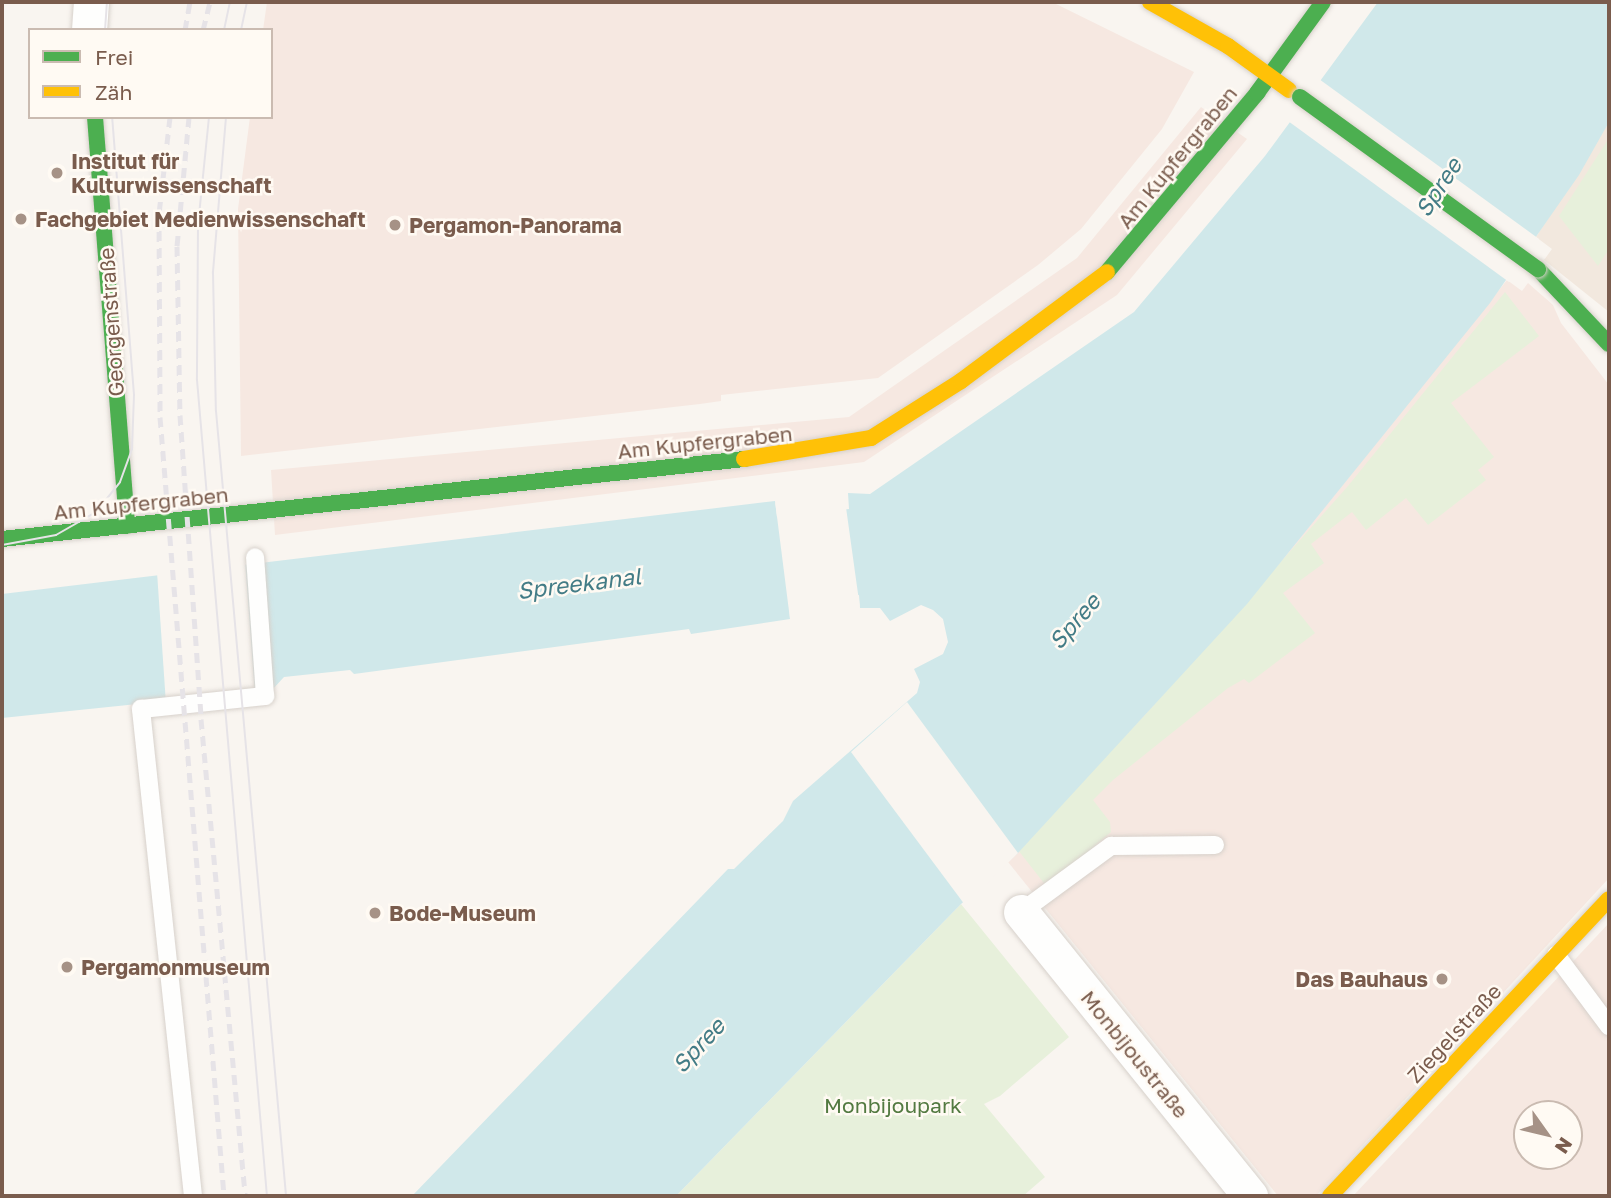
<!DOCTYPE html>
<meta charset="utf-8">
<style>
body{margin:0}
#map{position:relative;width:1611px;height:1198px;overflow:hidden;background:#f9f5f0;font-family:"Golos Text",sans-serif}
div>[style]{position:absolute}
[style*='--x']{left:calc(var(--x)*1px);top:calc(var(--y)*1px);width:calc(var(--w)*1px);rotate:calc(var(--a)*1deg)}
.residential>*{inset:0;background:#f2e8de}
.commercial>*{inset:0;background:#f6e8e1}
.green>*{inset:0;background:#e7f0db}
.water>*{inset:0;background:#d0e8ea}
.pier>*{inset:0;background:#f9f5f0}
.roads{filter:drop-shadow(0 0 2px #d7d1cb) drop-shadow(0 0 2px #d7d1cb)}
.lane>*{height:18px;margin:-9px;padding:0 9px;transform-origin:9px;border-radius:9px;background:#fefefd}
.street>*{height:35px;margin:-17.5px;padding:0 17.5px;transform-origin:17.5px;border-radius:17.5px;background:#fefefd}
.fast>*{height:16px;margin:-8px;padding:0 8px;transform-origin:8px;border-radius:8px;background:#4caf50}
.slow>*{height:16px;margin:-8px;padding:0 8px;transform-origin:8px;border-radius:8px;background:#ffc107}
.tram>*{height:2px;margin:-1px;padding:0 1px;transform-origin:1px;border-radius:1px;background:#e6e3e7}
.rail>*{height:5px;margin-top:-2.5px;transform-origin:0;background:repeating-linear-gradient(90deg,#e6e3e7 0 10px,transparent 0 17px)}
.bridges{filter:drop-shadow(0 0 2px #d9d2cb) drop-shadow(0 0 2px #d9d2cb)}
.fast-bridge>*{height:16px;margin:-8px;padding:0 8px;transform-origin:8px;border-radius:8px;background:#4caf50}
.dots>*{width:19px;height:19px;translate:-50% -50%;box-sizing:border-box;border:4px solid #fffaf3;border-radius:50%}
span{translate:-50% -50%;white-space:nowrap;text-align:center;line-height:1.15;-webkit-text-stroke:5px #fffaf3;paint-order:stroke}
.street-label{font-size:21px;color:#7a5c4d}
.poi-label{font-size:21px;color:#7a5c4d;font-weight:700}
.left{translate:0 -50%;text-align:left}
.right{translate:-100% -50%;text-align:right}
.park-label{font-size:21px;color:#537a41}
.water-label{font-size:23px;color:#437c86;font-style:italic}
.frame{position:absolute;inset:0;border:4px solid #7a5c4d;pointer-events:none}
.legend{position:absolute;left:28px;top:28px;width:245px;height:91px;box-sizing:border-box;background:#fffaf3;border:2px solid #cabbb1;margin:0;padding:9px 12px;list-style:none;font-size:21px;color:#7a5c4d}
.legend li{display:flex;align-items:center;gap:14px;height:35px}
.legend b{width:35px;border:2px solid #cabbb1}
.north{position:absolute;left:1513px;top:1100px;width:70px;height:70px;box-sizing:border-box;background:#fffaf3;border:2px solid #cabbb1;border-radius:50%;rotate:124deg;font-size:19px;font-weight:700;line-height:28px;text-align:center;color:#7a5c4d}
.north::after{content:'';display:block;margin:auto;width:24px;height:32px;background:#a69286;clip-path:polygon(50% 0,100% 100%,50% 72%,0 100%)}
</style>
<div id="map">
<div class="residential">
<i style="clip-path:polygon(1609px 122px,1609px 312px,1544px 260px,1552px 249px,1536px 237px)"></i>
</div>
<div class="commercial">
<i style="clip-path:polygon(267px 2px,1052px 2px,1194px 72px,1162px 129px,1081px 229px,1038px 265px,878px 378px,721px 395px,721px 401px,700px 404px,241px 456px,238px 209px,250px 117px,271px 117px,271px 30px,263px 30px)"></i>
<i style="clip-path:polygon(1201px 107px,1247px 139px,1117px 295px,864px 462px,275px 535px,271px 470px,849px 417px,1077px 258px)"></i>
<i style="clip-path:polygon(1507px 280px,1522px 291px,1528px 283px,1553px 305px,1561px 323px,1609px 385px,1609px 878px,1316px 1196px,1278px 1196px,1008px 862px,1247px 604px)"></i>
<i style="clip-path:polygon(evenodd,1609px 923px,1609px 1196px,1353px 1196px,1609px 923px,1527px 1114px,1569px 1114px,1569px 1156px,1527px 1156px,1527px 1114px)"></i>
</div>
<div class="green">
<i style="clip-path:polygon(1609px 138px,1609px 249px,1598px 266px,1559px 216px)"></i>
<i style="clip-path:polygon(1505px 292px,1539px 336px,1451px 403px,1494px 457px,1478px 470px,1486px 480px,1428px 525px,1406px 498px,1366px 530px,1352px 512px,1311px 544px,1324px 563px,1283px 593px,1315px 633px,1249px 683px,1244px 679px,1228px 688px,1113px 780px,1093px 800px,1110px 822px,1111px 832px,1047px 887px,1018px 850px,1021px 846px,1144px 716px,1348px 486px)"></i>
<i style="clip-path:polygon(961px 904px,1069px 1037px,1000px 1096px,984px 1104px,1045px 1177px,1023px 1196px,676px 1196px)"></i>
</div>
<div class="water">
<i style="clip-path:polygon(1378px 2px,1609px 2px,1609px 122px,1579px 175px,1490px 303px,1247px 604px,1018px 853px,961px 904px,676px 1196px,412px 1196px,728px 869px,734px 869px,783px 821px,793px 801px,917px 693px,920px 682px,914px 669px,943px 654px,948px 642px,943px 619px,933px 610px,921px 605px,890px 621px,880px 608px,860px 608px,859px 595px,789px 603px,790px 619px,691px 634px,689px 629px,354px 674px,350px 670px,284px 677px,272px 690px,2px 718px,2px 594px,775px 501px,777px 517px,849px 509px,848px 493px,870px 494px,1134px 312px,1265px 156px)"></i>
</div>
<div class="pier">
<i style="clip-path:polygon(1319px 79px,1539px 239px,1509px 282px,1288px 121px)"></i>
<i style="clip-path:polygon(844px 493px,860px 608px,856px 598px,792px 606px,790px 619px,775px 501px,780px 514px,845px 506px)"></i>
<i style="clip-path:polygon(245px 561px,255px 695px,166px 704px,157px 572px)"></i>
<i style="clip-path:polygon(907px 702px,1018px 853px,965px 905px,851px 752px)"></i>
</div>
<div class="roads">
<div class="lane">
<i style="--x:1021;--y:912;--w:112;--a:-36.3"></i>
<i style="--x:1111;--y:846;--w:104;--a:-0.6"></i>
<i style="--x:1556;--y:955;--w:89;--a:53.3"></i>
<i style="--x:193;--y:1196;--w:490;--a:-96.1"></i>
<i style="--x:141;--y:709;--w:125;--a:-6"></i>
<i style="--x:265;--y:696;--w:139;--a:-94.1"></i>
</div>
<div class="street">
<i style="--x:89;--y:30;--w:28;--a:-86"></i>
<i style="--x:1021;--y:912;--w:365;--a:51.1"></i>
</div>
<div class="fast">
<i style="--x:95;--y:117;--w:410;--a:85.5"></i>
<i style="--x:1538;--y:269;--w:103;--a:46.6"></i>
<i style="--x:1107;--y:272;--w:234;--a:-50"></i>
<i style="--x:1257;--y:93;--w:112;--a:-54"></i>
<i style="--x:2;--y:539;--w:746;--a:-6.15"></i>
</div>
<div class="slow">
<i style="--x:1150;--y:2;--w:90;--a:29.4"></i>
<i style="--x:1228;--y:46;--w:75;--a:35.8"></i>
<i style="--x:744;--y:459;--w:129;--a:-9.4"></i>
<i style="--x:871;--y:438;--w:107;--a:-32.3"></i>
<i style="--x:961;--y:381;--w:182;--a:-36.7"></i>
<i style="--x:1330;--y:1196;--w:407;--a:-46.8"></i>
</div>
</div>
<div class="tram">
<i style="--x:105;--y:30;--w:28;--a:-86"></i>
<i style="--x:224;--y:30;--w:29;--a:-78"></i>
<i style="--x:241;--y:30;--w:29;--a:-78"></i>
<i style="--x:209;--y:117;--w:110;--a:95.8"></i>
<i style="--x:198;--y:226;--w:154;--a:90.4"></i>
<i style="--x:197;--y:380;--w:819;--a:85.1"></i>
<i style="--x:226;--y:117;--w:157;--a:94.8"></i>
<i style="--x:213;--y:273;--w:138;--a:88.8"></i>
<i style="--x:216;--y:411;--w:788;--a:84.9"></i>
<i style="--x:2;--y:545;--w:55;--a:-10.5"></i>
<i style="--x:56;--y:535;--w:46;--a:-29.9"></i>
<i style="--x:96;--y:512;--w:38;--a:-51"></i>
<i style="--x:120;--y:482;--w:35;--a:-70"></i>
<i style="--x:132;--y:449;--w:54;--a:-87.9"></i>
<i style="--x:134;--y:395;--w:279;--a:-94.5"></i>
</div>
<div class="rail">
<i style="--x:185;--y:30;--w:28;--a:-80"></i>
<i style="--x:203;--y:30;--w:29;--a:-76"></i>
<i style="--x:170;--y:117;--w:98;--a:96.5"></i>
<i style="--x:159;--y:214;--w:203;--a:89.7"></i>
<i style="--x:160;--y:417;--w:782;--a:85.3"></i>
<i style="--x:189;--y:117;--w:130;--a:95.3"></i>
<i style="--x:177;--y:246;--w:169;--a:89"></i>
<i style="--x:180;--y:415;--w:305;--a:86"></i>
<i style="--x:201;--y:719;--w:479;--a:84.7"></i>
</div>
<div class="bridges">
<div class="fast-bridge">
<i style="--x:1300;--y:97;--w:294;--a:35.9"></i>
</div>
</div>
<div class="dots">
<i style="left:57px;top:173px;background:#a69286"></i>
<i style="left:21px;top:219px;background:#a69286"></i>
<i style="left:395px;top:225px;background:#a69286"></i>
<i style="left:375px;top:913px;background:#a69286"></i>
<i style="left:67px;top:967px;background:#a69286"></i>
<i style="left:1442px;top:979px;background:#a69286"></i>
</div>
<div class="street-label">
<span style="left:1177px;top:157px;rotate:-51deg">Am Kupfergraben</span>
<span style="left:111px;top:322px;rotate:-94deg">Georgenstraße</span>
<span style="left:705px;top:442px;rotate:-6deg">Am Kupfergraben</span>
<span style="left:141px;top:503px;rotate:-6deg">Am Kupfergraben</span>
<span style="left:1454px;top:1033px;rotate:-47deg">Ziegelstraße</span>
<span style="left:1135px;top:1054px;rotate:51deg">Monbijoustraße</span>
</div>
<div class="poi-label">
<span class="left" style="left:71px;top:173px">Institut für<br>Kulturwissenschaft</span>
<span class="left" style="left:35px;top:219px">Fachgebiet Medienwissenschaft</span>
<span class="left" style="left:409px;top:225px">Pergamon-Panorama</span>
<span class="left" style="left:389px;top:913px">Bode-Museum</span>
<span class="left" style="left:81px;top:967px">Pergamonmuseum</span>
<span class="right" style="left:1428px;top:979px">Das Bauhaus</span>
</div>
<div class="park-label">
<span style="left:893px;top:1105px">Monbijoupark</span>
</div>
<div class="water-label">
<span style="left:1438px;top:187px;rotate:-57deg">Spree</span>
<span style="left:579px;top:583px;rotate:-7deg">Spreekanal</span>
<span style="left:1074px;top:621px;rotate:-49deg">Spree</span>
<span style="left:698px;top:1045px;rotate:-47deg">Spree</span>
</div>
<div class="frame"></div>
<ul class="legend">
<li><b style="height:9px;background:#4caf50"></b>Frei</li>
<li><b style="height:9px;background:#ffc107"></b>Zäh</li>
</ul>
<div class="north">N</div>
</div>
